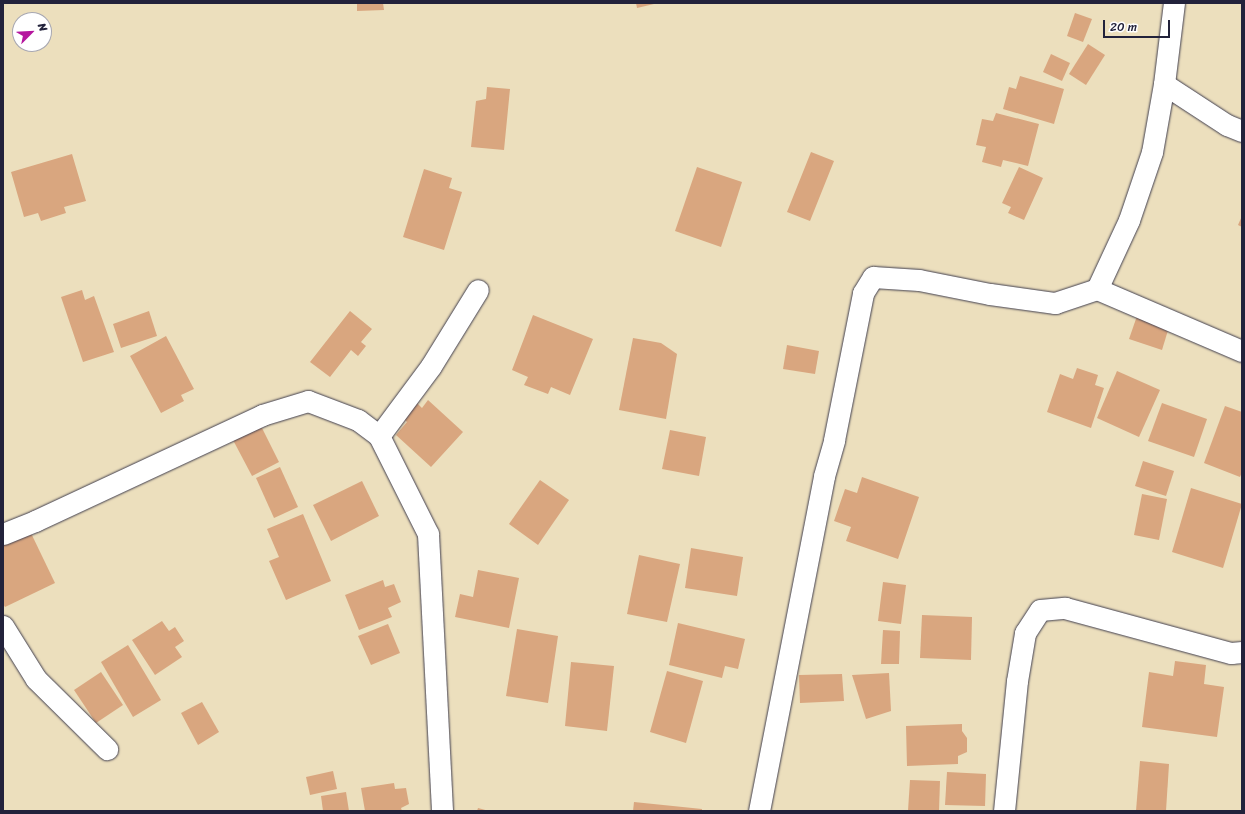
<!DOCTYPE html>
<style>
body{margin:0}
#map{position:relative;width:1245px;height:814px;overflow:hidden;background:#ecdfbd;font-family:Sriracha,sans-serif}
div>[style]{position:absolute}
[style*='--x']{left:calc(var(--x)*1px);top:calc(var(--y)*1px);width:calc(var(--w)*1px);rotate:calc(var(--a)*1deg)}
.building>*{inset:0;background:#d9a67f}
.roads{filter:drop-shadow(0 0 1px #403e4e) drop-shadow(0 0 1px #403e4e)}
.minor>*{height:21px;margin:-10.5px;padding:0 10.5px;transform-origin:10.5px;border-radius:10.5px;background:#fff}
span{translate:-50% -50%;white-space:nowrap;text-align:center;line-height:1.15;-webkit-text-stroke:3.5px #fff;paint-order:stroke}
.frame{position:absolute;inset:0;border:4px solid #22223b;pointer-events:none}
.north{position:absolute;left:12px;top:12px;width:40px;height:40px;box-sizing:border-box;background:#fff;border:1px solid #a7a7b1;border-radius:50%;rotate:66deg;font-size:11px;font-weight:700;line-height:16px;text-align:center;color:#22223b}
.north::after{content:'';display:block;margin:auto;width:14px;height:18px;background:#b5179e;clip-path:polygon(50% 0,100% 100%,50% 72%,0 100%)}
.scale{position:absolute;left:1103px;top:20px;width:67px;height:18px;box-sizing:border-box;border:2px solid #22223b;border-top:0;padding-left:5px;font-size:12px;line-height:14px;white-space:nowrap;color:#22223b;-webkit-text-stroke:3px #fff;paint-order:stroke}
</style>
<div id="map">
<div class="building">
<i style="clip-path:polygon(357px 3px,383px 3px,384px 10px,357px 11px)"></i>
<i style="clip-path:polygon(636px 3px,654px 3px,654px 4px,637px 8px)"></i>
<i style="clip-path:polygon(1075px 13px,1092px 19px,1083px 42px,1067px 36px)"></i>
<i style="clip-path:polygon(1088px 44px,1105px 55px,1086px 85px,1069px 74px)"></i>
<i style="clip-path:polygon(1051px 54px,1070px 63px,1062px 81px,1043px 72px)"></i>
<i style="clip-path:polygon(1020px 76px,1064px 89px,1054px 124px,1003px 109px,1009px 87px,1016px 89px)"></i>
<i style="clip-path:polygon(487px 87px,510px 89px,504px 150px,471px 147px,476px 101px,486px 99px)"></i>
<i style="clip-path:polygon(996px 113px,1039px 124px,1028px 166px,1003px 160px,1001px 167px,982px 162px,986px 147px,976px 145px,982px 119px,993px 121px)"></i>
<i style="clip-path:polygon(811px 152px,834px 161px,810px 221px,787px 212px)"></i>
<i style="clip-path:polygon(72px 154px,86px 201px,64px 207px,66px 213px,41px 221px,38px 213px,24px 217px,11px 172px)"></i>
<i style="clip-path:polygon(697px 167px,742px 182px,721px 247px,675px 231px)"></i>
<i style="clip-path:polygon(1019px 167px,1043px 178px,1024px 220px,1008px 213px,1011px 207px,1002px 203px)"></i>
<i style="clip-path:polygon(424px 169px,452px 178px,449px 188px,462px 192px,444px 250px,403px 237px)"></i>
<i style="clip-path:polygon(1242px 216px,1242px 227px,1238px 225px)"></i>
<i style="clip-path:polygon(82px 290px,85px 300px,94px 296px,114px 352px,83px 362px,61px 297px)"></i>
<i style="clip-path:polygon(149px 311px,157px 336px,121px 348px,113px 324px)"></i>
<i style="clip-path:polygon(350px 311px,372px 329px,361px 342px,366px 346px,358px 356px,351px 350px,330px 377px,310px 362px)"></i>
<i style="clip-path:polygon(533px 315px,593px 339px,570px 395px,551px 387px,548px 394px,524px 385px,528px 377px,512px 370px)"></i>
<i style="clip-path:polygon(1137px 316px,1169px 327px,1162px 350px,1129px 339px)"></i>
<i style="clip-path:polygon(166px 336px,194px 389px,181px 395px,184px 401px,161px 413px,130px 356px)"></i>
<i style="clip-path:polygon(633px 338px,661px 343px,677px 354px,666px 419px,619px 410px)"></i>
<i style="clip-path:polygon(787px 345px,819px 351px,815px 374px,783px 369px)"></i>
<i style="clip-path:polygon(1077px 368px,1098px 375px,1095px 385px,1104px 388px,1091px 428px,1047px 412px,1060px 374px,1073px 379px)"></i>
<i style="clip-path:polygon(1117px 371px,1160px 390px,1139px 437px,1097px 418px)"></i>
<i style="clip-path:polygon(428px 400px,463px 432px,431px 467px,396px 435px,407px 422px,402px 417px,416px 402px,422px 408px)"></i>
<i style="clip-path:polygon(1162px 403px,1207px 419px,1194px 457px,1148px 441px)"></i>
<i style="clip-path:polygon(1225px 406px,1242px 412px,1242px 472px,1240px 477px,1204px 463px)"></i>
<i style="clip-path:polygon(261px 426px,279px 462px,252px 476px,233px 440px)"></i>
<i style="clip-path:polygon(670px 430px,706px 437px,699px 476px,662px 469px)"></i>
<i style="clip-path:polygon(1143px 461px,1174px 471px,1166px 496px,1135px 486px)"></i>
<i style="clip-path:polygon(280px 467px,298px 507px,274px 518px,256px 478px)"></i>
<i style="clip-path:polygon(862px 477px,919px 497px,898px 559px,846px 541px,851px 527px,834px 521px,845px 489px,857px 493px)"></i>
<i style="clip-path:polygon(540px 480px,569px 500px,538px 545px,509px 524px)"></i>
<i style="clip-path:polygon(362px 481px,379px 516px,331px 541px,313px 505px)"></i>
<i style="clip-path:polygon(1191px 488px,1242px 504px,1223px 568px,1172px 552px)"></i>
<i style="clip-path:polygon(1142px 494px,1167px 499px,1159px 540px,1134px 535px)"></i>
<i style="clip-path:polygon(303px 514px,331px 581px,286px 600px,269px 561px,279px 557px,267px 529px)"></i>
<i style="clip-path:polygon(29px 529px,55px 583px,5px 607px,3px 604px,3px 541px)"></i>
<i style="clip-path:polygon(691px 548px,743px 557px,737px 596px,685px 588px)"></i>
<i style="clip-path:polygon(639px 555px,680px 564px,667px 622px,627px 614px)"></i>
<i style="clip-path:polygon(478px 570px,519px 578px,509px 628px,455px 617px,460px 594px,473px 597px)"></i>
<i style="clip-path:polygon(383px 580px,385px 587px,394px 584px,401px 602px,388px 608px,392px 617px,359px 630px,345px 595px)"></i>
<i style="clip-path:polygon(883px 582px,906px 585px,901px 624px,878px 621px)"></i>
<i style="clip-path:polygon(922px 615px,972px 617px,971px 660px,920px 658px)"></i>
<i style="clip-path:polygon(162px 621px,169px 631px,175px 627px,184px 641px,175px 647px,182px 657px,155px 675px,132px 640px)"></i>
<i style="clip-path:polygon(678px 623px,745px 639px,738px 669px,725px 666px,722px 678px,669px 665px)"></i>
<i style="clip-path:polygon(388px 624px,400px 653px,371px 665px,358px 636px)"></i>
<i style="clip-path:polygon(517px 629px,558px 636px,548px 703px,506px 696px)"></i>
<i style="clip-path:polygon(883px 630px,900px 631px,899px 664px,881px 664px)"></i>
<i style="clip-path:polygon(128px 645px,161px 700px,133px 717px,101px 662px)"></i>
<i style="clip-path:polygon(1175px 661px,1206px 665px,1204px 684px,1224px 687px,1217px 737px,1142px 727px,1149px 672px,1173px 676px)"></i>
<i style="clip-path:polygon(571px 662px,614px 666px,607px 731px,565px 726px)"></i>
<i style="clip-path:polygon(667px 671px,703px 681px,686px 743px,650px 732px)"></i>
<i style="clip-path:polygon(101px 672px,123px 705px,96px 723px,74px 690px)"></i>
<i style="clip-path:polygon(889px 673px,891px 711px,866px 719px,852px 675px)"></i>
<i style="clip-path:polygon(842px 674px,844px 701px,800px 703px,799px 675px)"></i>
<i style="clip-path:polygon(202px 702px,219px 732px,198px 745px,181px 713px)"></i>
<i style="clip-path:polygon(962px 724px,962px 731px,967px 738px,967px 752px,958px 756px,958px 764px,907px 766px,906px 726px)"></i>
<i style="clip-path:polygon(1140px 761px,1169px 764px,1166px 811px,1136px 811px)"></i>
<i style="clip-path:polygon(333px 771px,337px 789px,310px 795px,306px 777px)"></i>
<i style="clip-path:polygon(947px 772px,986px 774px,985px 806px,945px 805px)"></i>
<i style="clip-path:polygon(910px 780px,940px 781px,939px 811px,908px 811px)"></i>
<i style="clip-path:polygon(394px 783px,395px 789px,406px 788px,409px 804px,401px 808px,402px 811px,365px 811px,361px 788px)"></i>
<i style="clip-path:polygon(346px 792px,349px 811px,323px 811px,321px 796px)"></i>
<i style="clip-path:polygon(634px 802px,702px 809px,702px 811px,633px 811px)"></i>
<i style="clip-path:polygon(478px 808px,489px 811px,477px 811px)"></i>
</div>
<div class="roads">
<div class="minor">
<i style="--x:1164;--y:84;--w:75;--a:33.1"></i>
<i style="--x:1227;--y:125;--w:16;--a:22"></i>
<i style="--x:1097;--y:289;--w:76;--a:-65.1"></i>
<i style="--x:1129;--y:220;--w:72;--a:-71.3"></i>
<i style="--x:1152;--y:152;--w:69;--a:-80"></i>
<i style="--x:1164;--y:84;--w:82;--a:-83"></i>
<i style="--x:379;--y:436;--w:87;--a:-53.4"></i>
<i style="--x:431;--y:366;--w:89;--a:-58.3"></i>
<i style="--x:3;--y:534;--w:35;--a:-22"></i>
<i style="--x:35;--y:521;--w:251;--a:-25"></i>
<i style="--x:262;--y:415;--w:48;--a:-16.9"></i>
<i style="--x:308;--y:401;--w:53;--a:20.8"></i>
<i style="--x:358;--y:420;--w:26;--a:37"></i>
<i style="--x:379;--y:436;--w:110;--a:63.4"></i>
<i style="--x:428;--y:534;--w:277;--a:87.1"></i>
<i style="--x:3;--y:626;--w:62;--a:58.1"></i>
<i style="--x:36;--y:679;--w:100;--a:44.6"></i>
<i style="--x:759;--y:811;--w:341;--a:-79"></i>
<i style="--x:824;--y:476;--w:37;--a:-74"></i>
<i style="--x:834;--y:440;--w:150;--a:-78.8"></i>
<i style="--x:863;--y:293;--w:19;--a:-58"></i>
<i style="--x:873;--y:277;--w:46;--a:3.7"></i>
<i style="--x:919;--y:280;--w:72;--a:11.2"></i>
<i style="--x:990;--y:294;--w:66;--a:7.9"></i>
<i style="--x:1055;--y:303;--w:44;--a:-18.4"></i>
<i style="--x:1097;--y:289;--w:158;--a:23.2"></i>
<i style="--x:1004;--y:811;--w:131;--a:-84.3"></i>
<i style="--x:1017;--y:681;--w:49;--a:-80.5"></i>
<i style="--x:1025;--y:633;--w:27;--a:-57"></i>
<i style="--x:1040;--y:610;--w:25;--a:-5"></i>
<i style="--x:1065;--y:608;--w:172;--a:15.2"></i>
<i style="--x:1231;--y:653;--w:11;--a:-5"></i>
</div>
</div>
<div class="frame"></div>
<div class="north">N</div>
<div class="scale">20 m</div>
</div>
